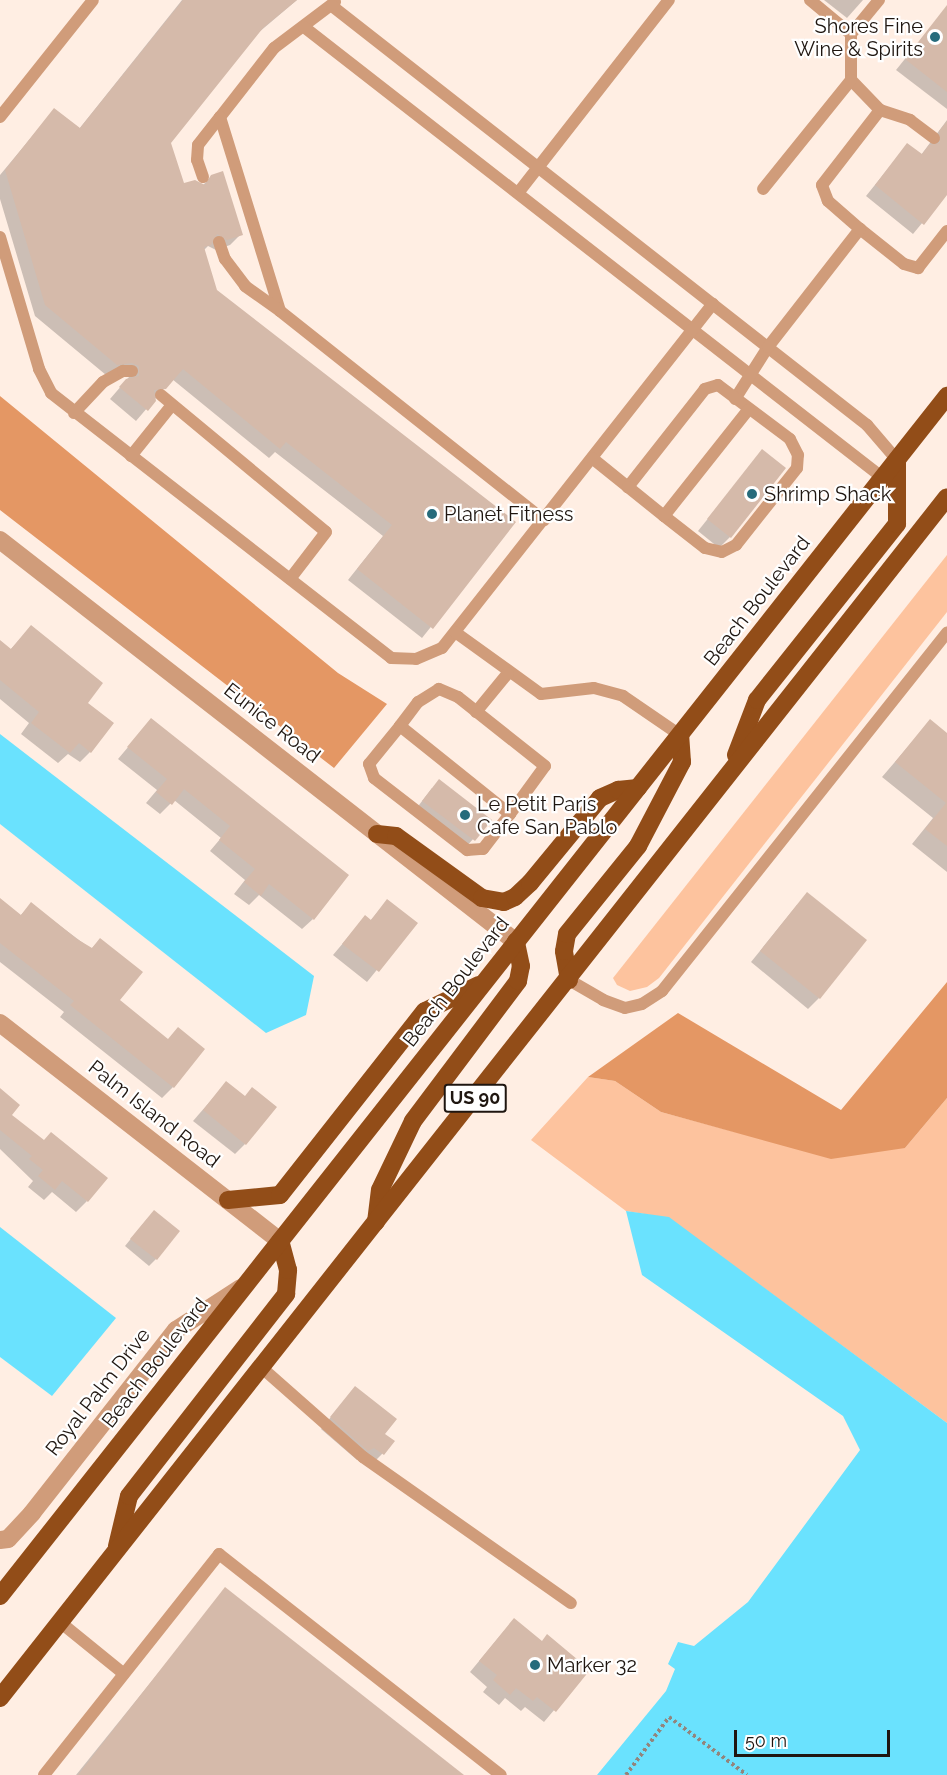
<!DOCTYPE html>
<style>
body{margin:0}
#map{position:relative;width:947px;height:1775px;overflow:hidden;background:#ffeee3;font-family:Raleway,sans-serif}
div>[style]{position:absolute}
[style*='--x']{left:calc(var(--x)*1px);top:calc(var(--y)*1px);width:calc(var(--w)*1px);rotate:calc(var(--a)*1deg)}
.green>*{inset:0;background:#fdc39e}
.forest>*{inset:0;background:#e49764}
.water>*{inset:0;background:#6ae2fe}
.shadow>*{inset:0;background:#0003}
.building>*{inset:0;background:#d5baaa}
.path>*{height:4px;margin-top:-2px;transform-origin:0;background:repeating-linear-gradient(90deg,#92857d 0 3px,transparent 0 6px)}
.service>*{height:12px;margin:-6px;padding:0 6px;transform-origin:6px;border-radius:6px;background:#d09c7a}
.minor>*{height:18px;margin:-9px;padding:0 9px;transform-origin:9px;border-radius:9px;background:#d09c7a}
.trunk>*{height:18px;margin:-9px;padding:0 9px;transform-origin:9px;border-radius:9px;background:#924d18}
.dots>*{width:16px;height:16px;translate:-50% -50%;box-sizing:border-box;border:3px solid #fff;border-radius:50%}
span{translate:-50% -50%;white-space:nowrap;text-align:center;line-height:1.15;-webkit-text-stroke:4.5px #fff;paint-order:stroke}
.shield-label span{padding:2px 4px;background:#fff;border:2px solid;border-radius:4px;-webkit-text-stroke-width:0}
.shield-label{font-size:18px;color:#1f1610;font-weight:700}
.poi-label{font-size:20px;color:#1f1610}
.right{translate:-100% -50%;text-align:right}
.left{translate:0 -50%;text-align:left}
.street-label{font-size:20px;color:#1f1610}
.scale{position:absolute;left:734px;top:1730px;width:156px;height:27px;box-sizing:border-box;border:3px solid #1f1610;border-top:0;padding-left:8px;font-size:18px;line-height:21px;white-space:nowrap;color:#1f1610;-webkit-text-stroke:4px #fff;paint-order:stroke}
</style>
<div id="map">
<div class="green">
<i style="clip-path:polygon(947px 555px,947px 612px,659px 978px,647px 987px,630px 991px,617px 985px,613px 978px)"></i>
<i style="clip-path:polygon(588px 1077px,615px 1081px,661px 1112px,735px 1132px,905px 1148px,947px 1098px,947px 1423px,669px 1218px,626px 1211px,531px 1140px)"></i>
</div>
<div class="forest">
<i style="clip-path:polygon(0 396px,338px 673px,387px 704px,334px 768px,0 510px)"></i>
<i style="clip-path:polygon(947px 982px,947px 1098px,905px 1148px,831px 1159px,661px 1112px,615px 1081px,588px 1077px,678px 1013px,841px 1110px)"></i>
</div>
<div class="water">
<i style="clip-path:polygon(0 734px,314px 976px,306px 1015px,266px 1033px,0 824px)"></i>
<i style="clip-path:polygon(626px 1211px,669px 1217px,947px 1423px,947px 1775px,597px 1775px,666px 1691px,675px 1669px,668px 1664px,678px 1642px,694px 1646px,748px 1602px,860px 1450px,843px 1416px,642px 1275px)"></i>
<i style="clip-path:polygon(0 1227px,116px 1318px,52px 1396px,0 1357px)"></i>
</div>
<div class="shadow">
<i style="clip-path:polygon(182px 0,297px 0,258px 33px,170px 142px,183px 185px,203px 185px,212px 176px,241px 234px,230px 245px,216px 250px,208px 246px,203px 251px,215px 290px,514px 523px,422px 638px,348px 580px,383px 536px,275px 452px,269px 458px,172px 379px,136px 421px,110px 399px,129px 377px,106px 375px,35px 316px,0 199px,0 175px,54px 110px,79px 129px)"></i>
<i style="clip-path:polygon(824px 0,863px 0,847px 18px)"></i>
<i style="clip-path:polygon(942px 13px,947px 17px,947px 109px,896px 70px)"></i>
<i style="clip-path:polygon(947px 120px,947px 193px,913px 234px,866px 196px,907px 145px,921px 155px)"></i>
<i style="clip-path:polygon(762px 451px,730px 537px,719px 548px,698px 531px)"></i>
<i style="clip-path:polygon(31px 627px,86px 703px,90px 752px,80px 762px,68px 754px,58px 763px,21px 734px,29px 723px,0 699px,0 642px,10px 650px)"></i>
<i style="clip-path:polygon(151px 720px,313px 919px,302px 929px,259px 895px,249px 905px,234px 894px,245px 880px,210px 851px,221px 838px,174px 800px,160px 814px,146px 803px,157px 790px,118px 759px)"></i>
<i style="clip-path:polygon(930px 721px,947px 734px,947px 872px,912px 844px,933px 818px,882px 777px)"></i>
<i style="clip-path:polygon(432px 788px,490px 820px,466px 847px,416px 809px)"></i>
<i style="clip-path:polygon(0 900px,20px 916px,31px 904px,91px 949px,100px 940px,118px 1000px,173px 1087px,162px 1098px,60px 1017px,64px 1012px,0 962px)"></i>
<i style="clip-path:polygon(387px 901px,415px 923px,367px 982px,333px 955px,365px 917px,370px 921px)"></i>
<i style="clip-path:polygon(797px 905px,819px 998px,808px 1009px,751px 962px)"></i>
<i style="clip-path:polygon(226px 1083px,245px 1144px,235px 1154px,193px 1121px)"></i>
<i style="clip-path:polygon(0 1090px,10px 1115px,87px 1201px,76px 1212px,52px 1192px,44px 1200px,28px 1187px,33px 1181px,0 1149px)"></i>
<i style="clip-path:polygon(147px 1219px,156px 1259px,149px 1266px,125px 1246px)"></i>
<i style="clip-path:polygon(355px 1388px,383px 1434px,382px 1454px,372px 1464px,363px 1457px,357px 1460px,321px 1429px)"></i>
<i style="clip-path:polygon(226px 1589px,462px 1775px,76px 1775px)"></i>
<i style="clip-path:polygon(504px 1631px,541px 1642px,588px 1670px,544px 1722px,525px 1707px,521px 1711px,505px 1698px,499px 1705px,483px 1692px,487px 1687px,470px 1672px)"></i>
</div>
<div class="building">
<i style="clip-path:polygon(183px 0,297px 0,263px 28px,171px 143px,184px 183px,195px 180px,205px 185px,211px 175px,223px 171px,243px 235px,227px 240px,217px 234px,211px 245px,204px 247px,217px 290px,516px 522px,433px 629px,357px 569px,392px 525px,286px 442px,280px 449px,183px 369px,166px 389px,154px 390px,156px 401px,148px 411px,119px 387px,126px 379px,139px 376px,139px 366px,132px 363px,117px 365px,45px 305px,5px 170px,54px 108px,80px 128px)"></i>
<i style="clip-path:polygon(947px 5px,947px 92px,905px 59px)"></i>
<i style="clip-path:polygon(947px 121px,947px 195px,924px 225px,875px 185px,907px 143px,922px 154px,929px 145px,940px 143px,939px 131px)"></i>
<i style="clip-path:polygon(762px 449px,786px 468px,731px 538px,707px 519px)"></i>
<i style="clip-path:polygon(31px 625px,103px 683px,88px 703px,114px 723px,91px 753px,79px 743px,70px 753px,31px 723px,39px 712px,0 680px,0 640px,11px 649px)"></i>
<i style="clip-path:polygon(151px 718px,349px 875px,314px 920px,269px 884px,261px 896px,244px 882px,255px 869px,219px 840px,230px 826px,184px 789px,172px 805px,156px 792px,167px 779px,127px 747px)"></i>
<i style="clip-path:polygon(930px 719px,947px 733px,947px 846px,925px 829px,946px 803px,895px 762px)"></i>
<i style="clip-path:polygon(439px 779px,492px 820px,475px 841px,422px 801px)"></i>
<i style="clip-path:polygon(807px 892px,867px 940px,820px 999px,760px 951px)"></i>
<i style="clip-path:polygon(0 898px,21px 915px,31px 902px,77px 939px,92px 948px,100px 938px,143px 972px,120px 1000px,168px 1039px,178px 1027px,205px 1049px,174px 1088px,70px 1005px,74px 1001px,0 943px)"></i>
<i style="clip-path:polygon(387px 899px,418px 923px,379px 972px,342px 944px,365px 915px,371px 920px)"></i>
<i style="clip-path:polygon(226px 1081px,245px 1096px,252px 1087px,277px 1107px,246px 1145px,203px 1110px)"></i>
<i style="clip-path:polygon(0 1088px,20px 1105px,12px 1115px,44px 1140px,51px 1132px,108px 1178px,88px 1202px,62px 1181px,55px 1190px,38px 1176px,43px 1170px,29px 1159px,32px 1156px,0 1130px)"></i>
<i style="clip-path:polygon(154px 1210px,180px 1231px,157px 1260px,130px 1239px)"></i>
<i style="clip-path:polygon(355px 1386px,397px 1419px,385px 1434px,395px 1441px,384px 1455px,374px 1448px,368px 1451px,330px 1417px)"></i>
<i style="clip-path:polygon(225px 1587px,464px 1775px,78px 1775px)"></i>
<i style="clip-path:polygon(514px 1618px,542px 1641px,547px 1634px,590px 1670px,556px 1712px,537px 1697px,533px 1701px,516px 1688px,510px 1695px,493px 1680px,497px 1675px,479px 1661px)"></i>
</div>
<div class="path">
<i style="--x:626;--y:1775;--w:72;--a:-53.4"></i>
<i style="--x:669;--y:1717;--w:97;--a:36.6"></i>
</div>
<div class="service">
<i style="--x:810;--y:0;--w:53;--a:39.7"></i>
<i style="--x:335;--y:2;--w:76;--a:143"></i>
<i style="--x:274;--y:48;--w:88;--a:128"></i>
<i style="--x:220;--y:117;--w:203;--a:72.8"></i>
<i style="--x:280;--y:311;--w:337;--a:38.4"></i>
<i style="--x:332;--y:6;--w:680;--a:38.07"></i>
<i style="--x:867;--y:425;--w:46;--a:49.4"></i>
<i style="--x:304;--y:27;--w:734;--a:37.92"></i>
<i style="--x:851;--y:80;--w:46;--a:-90"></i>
<i style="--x:851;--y:34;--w:44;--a:-50.5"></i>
<i style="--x:880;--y:110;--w:32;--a:18"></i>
<i style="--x:910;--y:120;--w:30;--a:37"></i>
<i style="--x:0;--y:117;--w:149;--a:-51.5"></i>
<i style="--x:203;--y:177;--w:18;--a:-109"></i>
<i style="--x:197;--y:160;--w:15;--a:-86"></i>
<i style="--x:198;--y:145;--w:36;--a:-52"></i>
<i style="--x:518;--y:193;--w:245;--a:-52"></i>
<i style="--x:860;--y:229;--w:56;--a:38.5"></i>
<i style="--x:904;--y:264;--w:15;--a:16"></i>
<i style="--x:918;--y:268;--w:47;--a:-51.9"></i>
<i style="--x:0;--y:237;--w:138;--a:73.5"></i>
<i style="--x:39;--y:369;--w:27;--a:63"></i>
<i style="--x:51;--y:393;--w:431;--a:37.9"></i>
<i style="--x:391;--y:658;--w:25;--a:2"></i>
<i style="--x:416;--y:659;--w:28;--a:-23"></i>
<i style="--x:442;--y:648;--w:438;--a:-51.8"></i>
<i style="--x:219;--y:242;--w:18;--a:71"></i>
<i style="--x:225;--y:259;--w:34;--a:53"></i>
<i style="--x:245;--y:286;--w:43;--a:35.5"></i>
<i style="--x:161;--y:395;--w:214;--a:39.7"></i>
<i style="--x:326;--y:532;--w:59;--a:127.5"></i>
<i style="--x:735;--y:399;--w:62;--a:-57.6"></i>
<i style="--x:768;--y:347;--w:150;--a:-52.1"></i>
<i style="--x:860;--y:229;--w:43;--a:-138.8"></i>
<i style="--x:828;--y:201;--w:17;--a:-111"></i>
<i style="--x:822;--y:185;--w:95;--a:-52.3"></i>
<i style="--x:880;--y:110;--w:42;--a:-134"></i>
<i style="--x:851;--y:80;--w:140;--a:128.9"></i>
<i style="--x:74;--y:413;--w:42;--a:-46.9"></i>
<i style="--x:103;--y:382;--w:23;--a:-29"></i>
<i style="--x:123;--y:371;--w:9;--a:0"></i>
<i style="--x:131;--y:456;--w:65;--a:-51.2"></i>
<i style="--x:592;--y:458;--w:46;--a:38.9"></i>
<i style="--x:664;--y:516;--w:52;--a:38"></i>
<i style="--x:705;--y:548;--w:17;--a:13"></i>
<i style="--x:722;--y:552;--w:16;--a:-27"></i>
<i style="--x:736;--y:545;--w:98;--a:-51.6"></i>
<i style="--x:797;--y:468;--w:13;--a:-86"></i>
<i style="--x:798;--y:455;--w:18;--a:-117"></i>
<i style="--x:790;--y:439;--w:90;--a:-143.1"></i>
<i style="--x:718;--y:385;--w:14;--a:163"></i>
<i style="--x:705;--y:389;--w:125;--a:128.2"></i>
<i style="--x:628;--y:487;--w:46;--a:38.9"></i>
<i style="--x:664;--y:516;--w:135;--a:-51.6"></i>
<i style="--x:455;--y:632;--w:106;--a:35.8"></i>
<i style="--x:541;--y:694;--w:53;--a:-6.5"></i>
<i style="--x:594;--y:688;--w:30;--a:15"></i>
<i style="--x:623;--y:696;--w:69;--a:34.4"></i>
<i style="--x:476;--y:712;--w:50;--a:-50.6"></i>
<i style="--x:400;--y:726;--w:49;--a:129.2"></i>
<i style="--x:369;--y:764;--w:15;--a:70"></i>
<i style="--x:374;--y:778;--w:118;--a:37.7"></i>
<i style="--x:467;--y:850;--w:16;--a:-4"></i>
<i style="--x:483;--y:849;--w:44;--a:-52.4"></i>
<i style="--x:510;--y:814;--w:59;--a:-53.9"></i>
<i style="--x:545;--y:766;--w:111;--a:-141.6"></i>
<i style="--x:458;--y:697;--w:21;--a:-157"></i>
<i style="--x:439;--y:689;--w:25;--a:148"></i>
<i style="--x:418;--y:702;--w:30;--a:127"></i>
<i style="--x:400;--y:726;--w:141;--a:38.7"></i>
<i style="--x:569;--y:980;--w:39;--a:30"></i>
<i style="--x:603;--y:1000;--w:23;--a:20"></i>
<i style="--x:625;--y:1008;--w:17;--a:-13"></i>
<i style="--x:642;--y:1004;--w:24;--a:-33"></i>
<i style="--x:662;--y:991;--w:458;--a:-51.5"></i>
<i style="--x:261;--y:1367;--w:136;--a:41.4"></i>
<i style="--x:363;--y:1457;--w:254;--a:35.1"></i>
<i style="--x:60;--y:1622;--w:82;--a:39.1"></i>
<i style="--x:44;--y:1775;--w:282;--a:-51.6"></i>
<i style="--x:219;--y:1554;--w:358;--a:38.1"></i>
</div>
<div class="minor">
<i style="--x:0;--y:540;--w:654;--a:37.92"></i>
<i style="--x:0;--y:1023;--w:355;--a:37.9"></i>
<i style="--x:0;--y:1540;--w:8;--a:-7"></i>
<i style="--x:8;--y:1539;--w:35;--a:-47"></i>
<i style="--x:32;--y:1513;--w:233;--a:-51.8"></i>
<i style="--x:176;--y:1330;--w:77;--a:-32.9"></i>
</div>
<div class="trunk">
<i style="--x:736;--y:755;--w:59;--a:-69.1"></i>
<i style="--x:757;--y:700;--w:225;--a:-51.5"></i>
<i style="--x:897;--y:524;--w:64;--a:-90"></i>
<i style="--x:377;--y:834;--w:19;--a:6"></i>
<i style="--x:396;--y:836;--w:106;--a:35.8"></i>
<i style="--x:482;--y:898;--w:22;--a:10"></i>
<i style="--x:504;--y:902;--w:12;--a:-24"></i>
<i style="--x:515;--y:897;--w:21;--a:-43"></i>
<i style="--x:530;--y:883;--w:110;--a:-50.5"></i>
<i style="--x:600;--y:798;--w:20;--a:-24"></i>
<i style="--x:618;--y:790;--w:20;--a:-6"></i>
<i style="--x:569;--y:980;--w:29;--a:-100"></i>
<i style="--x:564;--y:951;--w:17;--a:-80"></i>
<i style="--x:567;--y:934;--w:113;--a:-51.1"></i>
<i style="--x:638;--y:846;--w:95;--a:-62.4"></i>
<i style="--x:682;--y:762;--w:27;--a:-94"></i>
<i style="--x:228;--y:1200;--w:52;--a:-5.5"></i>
<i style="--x:280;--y:1195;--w:234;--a:-51.8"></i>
<i style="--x:425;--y:1011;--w:60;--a:-25.7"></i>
<i style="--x:376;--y:1222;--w:32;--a:-83"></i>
<i style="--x:380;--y:1190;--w:76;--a:-64.4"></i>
<i style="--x:413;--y:1121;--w:175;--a:-53.1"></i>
<i style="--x:518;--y:981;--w:15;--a:-79"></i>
<i style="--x:521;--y:966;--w:25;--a:-102"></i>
<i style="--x:117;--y:1546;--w:51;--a:-76.5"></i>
<i style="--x:129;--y:1496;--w:256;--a:-52.1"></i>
<i style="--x:286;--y:1294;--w:24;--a:-85"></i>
<i style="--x:288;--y:1270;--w:30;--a:-105"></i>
<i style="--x:0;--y:1596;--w:1529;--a:-51.72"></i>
<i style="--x:0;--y:1698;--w:1529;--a:-51.74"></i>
</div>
<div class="dots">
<i style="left:935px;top:37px;background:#266b7b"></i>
<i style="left:752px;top:494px;background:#266b7b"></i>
<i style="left:432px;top:514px;background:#266b7b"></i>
<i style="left:465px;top:815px;background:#266b7b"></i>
<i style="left:535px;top:1665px;background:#266b7b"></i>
</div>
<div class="shield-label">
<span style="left:475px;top:1098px">US 90</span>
</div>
<div class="poi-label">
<span class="right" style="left:923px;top:38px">Shores Fine<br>Wine &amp; Spirits</span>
<span class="left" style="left:764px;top:494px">Shrimp Shack</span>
<span class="left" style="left:444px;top:514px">Planet Fitness</span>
<span class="left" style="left:477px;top:816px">Le Petit Paris<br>Cafe San Pablo</span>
<span class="left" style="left:547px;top:1665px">Marker 32</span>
</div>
<div class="street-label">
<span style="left:757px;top:601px;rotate:-52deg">Beach Boulevard</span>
<span style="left:272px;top:723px;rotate:38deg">Eunice Road</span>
<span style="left:456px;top:982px;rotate:-52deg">Beach Boulevard</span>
<span style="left:154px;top:1114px;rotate:38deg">Palm Island Road</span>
<span style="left:155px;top:1363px;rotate:-52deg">Beach Boulevard</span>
<span style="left:98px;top:1392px;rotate:-52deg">Royal Palm Drive</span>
</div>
<div class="scale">50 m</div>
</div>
